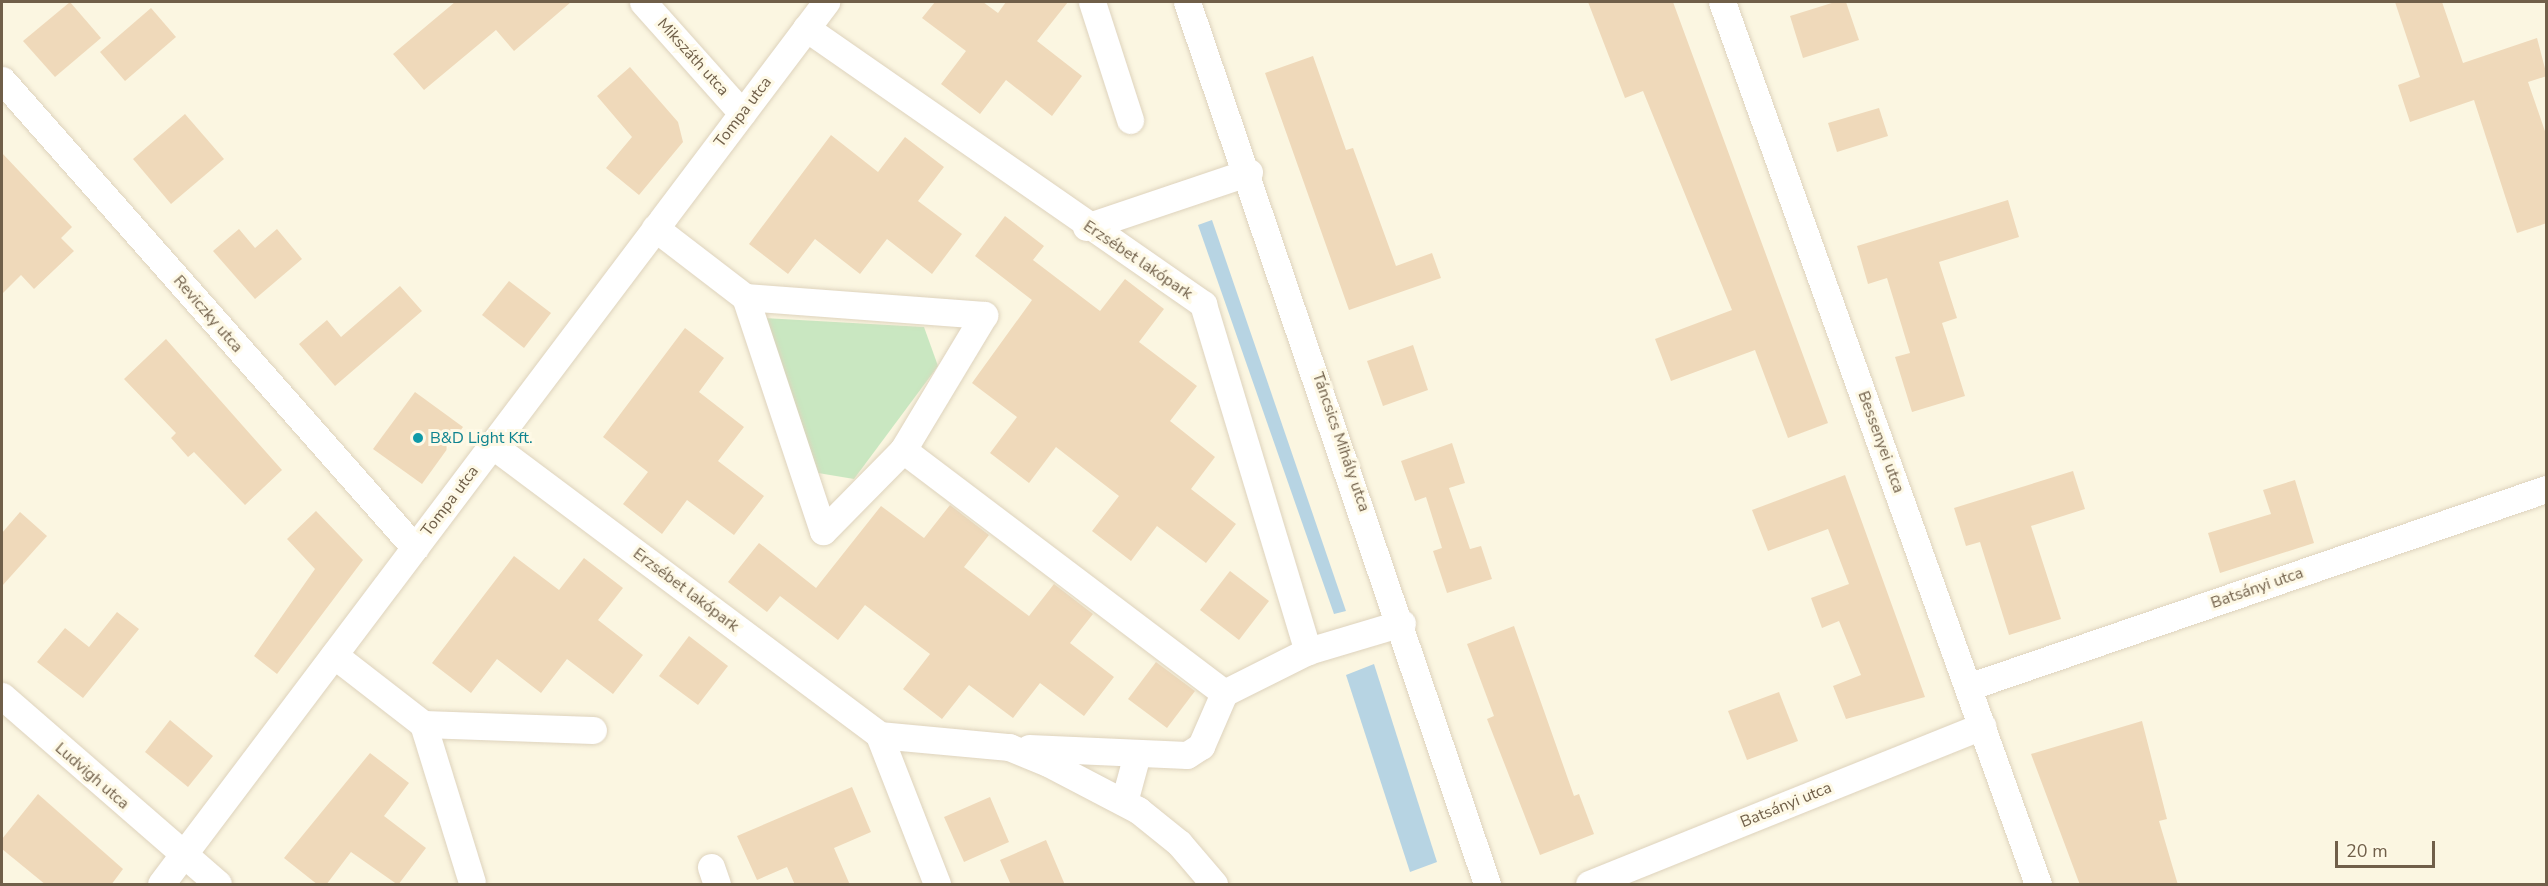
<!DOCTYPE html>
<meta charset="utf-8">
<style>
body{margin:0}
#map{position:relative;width:2548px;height:886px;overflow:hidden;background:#fbf6e1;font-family:"Nunito Sans",sans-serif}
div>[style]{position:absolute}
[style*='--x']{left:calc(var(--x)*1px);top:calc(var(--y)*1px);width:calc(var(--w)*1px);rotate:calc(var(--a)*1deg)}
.green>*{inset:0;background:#c9e7c1}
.water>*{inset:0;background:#b7d4e3}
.building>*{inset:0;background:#efd9ba}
.roads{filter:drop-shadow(0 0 2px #ded3bd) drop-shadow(0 0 2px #ded3bd)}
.street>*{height:27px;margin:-13.5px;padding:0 13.5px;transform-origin:13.5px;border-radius:13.5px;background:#fff}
.dots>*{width:16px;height:16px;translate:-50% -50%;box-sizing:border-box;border:3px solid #fef9e6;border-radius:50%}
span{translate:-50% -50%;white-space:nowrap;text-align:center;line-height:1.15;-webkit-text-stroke:6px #fef9e6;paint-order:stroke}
.street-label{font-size:16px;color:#705f49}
.culture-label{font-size:16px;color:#0d838f}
.left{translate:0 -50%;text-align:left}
.frame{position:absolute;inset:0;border:3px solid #705f49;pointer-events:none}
.scale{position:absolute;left:2335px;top:841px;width:100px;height:27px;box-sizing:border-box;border:3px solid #705f49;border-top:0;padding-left:8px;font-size:18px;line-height:21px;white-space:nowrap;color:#705f49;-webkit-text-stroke:4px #fef9e6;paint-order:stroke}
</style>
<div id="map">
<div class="green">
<i style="clip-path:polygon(764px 318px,924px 327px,938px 366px,854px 479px,812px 472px)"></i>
</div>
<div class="water">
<i style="clip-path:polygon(1212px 220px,1346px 611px,1334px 614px,1198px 225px)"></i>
<i style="clip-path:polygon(1374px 664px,1437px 862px,1410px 872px,1346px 675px)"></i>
</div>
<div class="building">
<i style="clip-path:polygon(70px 2px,101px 38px,55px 77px,23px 41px)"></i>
<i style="clip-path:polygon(455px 2px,571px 2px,514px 51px,496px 30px,424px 90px,393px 54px)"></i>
<i style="clip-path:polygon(935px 2px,983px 2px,998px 13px,1006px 2px,1068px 2px,1037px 41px,1082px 76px,1052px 116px,1006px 80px,980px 114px,941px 84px,966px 51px,922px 18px)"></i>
<i style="clip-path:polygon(1588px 2px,1673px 2px,1828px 423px,1788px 438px,1755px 350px,1671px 381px,1655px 339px,1732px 310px,1643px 91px,1625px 98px)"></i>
<i style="clip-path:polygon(1835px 2px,1846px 2px,1859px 40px,1803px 58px,1790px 16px)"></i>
<i style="clip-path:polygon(2395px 2px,2442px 2px,2463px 63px,2537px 38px,2547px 76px,2528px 82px,2547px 137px,2547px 223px,2517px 233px,2474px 100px,2410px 122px,2398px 85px,2420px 77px)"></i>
<i style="clip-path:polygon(151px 8px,176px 37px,125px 81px,100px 52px)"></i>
<i style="clip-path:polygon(1313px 56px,1346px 150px,1353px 148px,1396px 266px,1432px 253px,1441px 278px,1349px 310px,1265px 73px)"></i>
<i style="clip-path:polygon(630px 67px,678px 122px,683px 142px,639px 195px,606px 168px,632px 137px,597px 96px)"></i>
<i style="clip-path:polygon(1879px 108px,1888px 136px,1837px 152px,1828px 123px)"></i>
<i style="clip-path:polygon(185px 114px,224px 159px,171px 204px,133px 159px)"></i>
<i style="clip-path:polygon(831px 135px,878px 172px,905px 137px,944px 167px,918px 201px,962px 234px,932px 274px,887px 239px,860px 274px,815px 239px,788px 274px,749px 244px)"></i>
<i style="clip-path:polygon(2px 153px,72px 227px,61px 238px,74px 251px,34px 289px,21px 275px,2px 294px)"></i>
<i style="clip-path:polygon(2008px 200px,2019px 237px,1939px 262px,1957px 318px,1942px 323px,1965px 396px,1912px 412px,1895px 357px,1910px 353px,1887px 278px,1868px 284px,1857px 246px)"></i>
<i style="clip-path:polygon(1005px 216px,1044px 246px,1033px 260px,1100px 311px,1125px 279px,1164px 309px,1139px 342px,1197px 386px,1170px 421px,1215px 457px,1191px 489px,1236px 524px,1206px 563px,1157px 526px,1131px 561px,1092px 531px,1119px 496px,1056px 447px,1029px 483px,990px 453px,1017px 417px,972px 383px,1032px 300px,975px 256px)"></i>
<i style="clip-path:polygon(239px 229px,255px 248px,277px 229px,302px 259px,255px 299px,213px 251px)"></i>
<i style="clip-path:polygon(509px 281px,551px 313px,524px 348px,482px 315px)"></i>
<i style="clip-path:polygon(400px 286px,422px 311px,335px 386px,299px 344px,327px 320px,341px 337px)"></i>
<i style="clip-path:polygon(685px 328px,724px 358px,699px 392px,744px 427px,718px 461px,764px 496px,734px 535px,687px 500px,662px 534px,623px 504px,648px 472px,603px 437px)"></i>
<i style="clip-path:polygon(166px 339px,282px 470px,245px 505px,194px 452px,188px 457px,171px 438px,176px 433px,124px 379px)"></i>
<i style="clip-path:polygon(1413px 345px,1428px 390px,1383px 406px,1367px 361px)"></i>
<i style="clip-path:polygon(415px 392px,463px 427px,422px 484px,373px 449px)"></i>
<i style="clip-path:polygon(1452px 443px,1465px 483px,1449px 488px,1470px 549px,1481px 546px,1492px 579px,1447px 593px,1433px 551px,1442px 548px,1426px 497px,1415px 501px,1401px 461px)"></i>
<i style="clip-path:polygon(2073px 471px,2085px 509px,2031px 526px,2061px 619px,2009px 635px,1980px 542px,1966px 546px,1954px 508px)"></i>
<i style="clip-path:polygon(1845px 475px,1925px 697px,1846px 719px,1833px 686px,1861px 675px,1839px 621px,1822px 628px,1811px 598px,1849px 584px,1828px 529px,1768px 551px,1752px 510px)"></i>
<i style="clip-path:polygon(2295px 480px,2314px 543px,2220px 573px,2208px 533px,2271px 514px,2263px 490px)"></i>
<i style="clip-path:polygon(950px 505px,989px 535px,964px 567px,1029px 616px,1054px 584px,1093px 614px,1070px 643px,1114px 677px,1084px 716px,1040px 683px,1013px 718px,969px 685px,942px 719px,903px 689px,930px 654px,865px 605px,838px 640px,780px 596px,767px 612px,728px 582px,759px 543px,816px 588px,881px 506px,924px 538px)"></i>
<i style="clip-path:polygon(316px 511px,363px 560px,277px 674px,254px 656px,315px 569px,287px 539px)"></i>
<i style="clip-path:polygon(20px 512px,47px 536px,2px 586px,2px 533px)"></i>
<i style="clip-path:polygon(514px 556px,559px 590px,584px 558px,623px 588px,598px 620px,643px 655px,613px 694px,567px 659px,541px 693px,497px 659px,471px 693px,432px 663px)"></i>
<i style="clip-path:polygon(1230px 571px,1269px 601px,1239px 640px,1200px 610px)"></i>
<i style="clip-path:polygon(117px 612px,139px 629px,83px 698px,37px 662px,65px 628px,89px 647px)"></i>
<i style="clip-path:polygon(1514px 626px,1574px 796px,1579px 794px,1594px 834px,1540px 855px,1487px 719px,1494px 716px,1467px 644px)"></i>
<i style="clip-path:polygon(689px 636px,728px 666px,698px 705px,659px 676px)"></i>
<i style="clip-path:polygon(1156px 662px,1195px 691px,1167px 728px,1128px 699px)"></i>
<i style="clip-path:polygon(1779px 692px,1798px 741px,1747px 760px,1728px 711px)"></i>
<i style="clip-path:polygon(170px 720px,213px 756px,188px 787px,145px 752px)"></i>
<i style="clip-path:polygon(2142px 721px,2167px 819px,2159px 821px,2178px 885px,2080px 885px,2031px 754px)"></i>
<i style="clip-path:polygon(370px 753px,409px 783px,384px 816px,426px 848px,398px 885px,351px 852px,326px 885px,318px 885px,284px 858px)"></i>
<i style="clip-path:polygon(852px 787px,871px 832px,834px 848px,850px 885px,795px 885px,787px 867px,757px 880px,737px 836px)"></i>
<i style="clip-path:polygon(38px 794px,123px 869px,111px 885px,46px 885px,2px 849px,2px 839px)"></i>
<i style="clip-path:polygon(990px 797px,1009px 842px,964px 862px,944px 817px)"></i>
<i style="clip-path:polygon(1046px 840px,1065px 885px,1011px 885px,1000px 860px)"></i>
</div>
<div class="roads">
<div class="street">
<i style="--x:643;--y:2;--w:149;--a:48.3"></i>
<i style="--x:1092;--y:2;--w:124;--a:72.1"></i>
<i style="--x:1187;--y:2;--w:932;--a:71.21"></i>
<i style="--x:1722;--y:2;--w:937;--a:70.29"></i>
<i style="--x:806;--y:28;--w:484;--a:34.8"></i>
<i style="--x:1203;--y:304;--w:363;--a:73.2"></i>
<i style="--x:2;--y:80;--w:624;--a:48.57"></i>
<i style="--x:1086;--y:227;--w:172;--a:-18.6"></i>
<i style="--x:655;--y:228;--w:113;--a:37.5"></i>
<i style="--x:745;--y:297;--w:240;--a:4.3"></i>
<i style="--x:984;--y:315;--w:157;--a:121"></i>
<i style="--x:903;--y:450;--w:114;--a:134.6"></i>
<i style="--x:823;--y:531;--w:247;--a:-108.4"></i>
<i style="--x:492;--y:445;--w:484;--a:36.8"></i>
<i style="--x:879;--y:735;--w:131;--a:5.3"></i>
<i style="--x:1009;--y:747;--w:42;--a:22.3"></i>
<i style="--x:1048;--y:763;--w:102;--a:27.6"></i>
<i style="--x:1138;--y:810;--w:53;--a:38.8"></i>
<i style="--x:1179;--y:843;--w:54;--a:49.5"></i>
<i style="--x:903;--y:450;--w:403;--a:37.1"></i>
<i style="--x:334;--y:655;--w:113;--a:37.8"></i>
<i style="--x:423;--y:724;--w:170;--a:2"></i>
<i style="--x:1968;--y:687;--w:611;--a:-18.91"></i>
<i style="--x:2;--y:696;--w:286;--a:41"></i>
<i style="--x:423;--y:724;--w:165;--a:72.8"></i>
<i style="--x:879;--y:735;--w:160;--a:68.7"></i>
<i style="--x:1029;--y:748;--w:158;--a:2.5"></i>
<i style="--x:1187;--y:755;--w:17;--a:-33"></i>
<i style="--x:1201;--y:746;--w:58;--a:-66.5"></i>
<i style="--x:1224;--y:693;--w:94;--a:-26.6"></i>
<i style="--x:1308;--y:651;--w:98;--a:-16.6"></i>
<i style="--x:1124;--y:802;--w:50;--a:-74.8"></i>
<i style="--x:711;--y:867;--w:18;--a:71"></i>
<i style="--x:161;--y:884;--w:1105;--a:-52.98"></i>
<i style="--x:1589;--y:884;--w:424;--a:-21.9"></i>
</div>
</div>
<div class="dots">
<i style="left:418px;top:438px;background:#0f9aa8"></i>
</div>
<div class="street-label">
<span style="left:693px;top:57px;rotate:48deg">Mikszáth utca</span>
<span style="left:743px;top:112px;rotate:-53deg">Tompa utca</span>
<span style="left:1138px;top:260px;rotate:34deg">Erzsébet lakópark</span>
<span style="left:208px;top:314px;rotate:49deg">Reviczky utca</span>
<span style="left:1341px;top:442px;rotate:71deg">Táncsics Mihály utca</span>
<span style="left:1881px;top:442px;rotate:70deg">Bessenyei utca</span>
<span style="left:450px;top:501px;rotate:-53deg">Tompa utca</span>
<span style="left:2257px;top:588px;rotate:-19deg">Batsányi utca</span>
<span style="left:686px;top:590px;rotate:37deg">Erzsébet lakópark</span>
<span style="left:92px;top:776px;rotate:41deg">Ludvigh utca</span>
<span style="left:1786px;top:805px;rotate:-22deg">Batsányi utca</span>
</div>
<div class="culture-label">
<span class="left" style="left:430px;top:438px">B&amp;D Light Kft.</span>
</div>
<div class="frame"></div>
<div class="scale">20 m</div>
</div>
